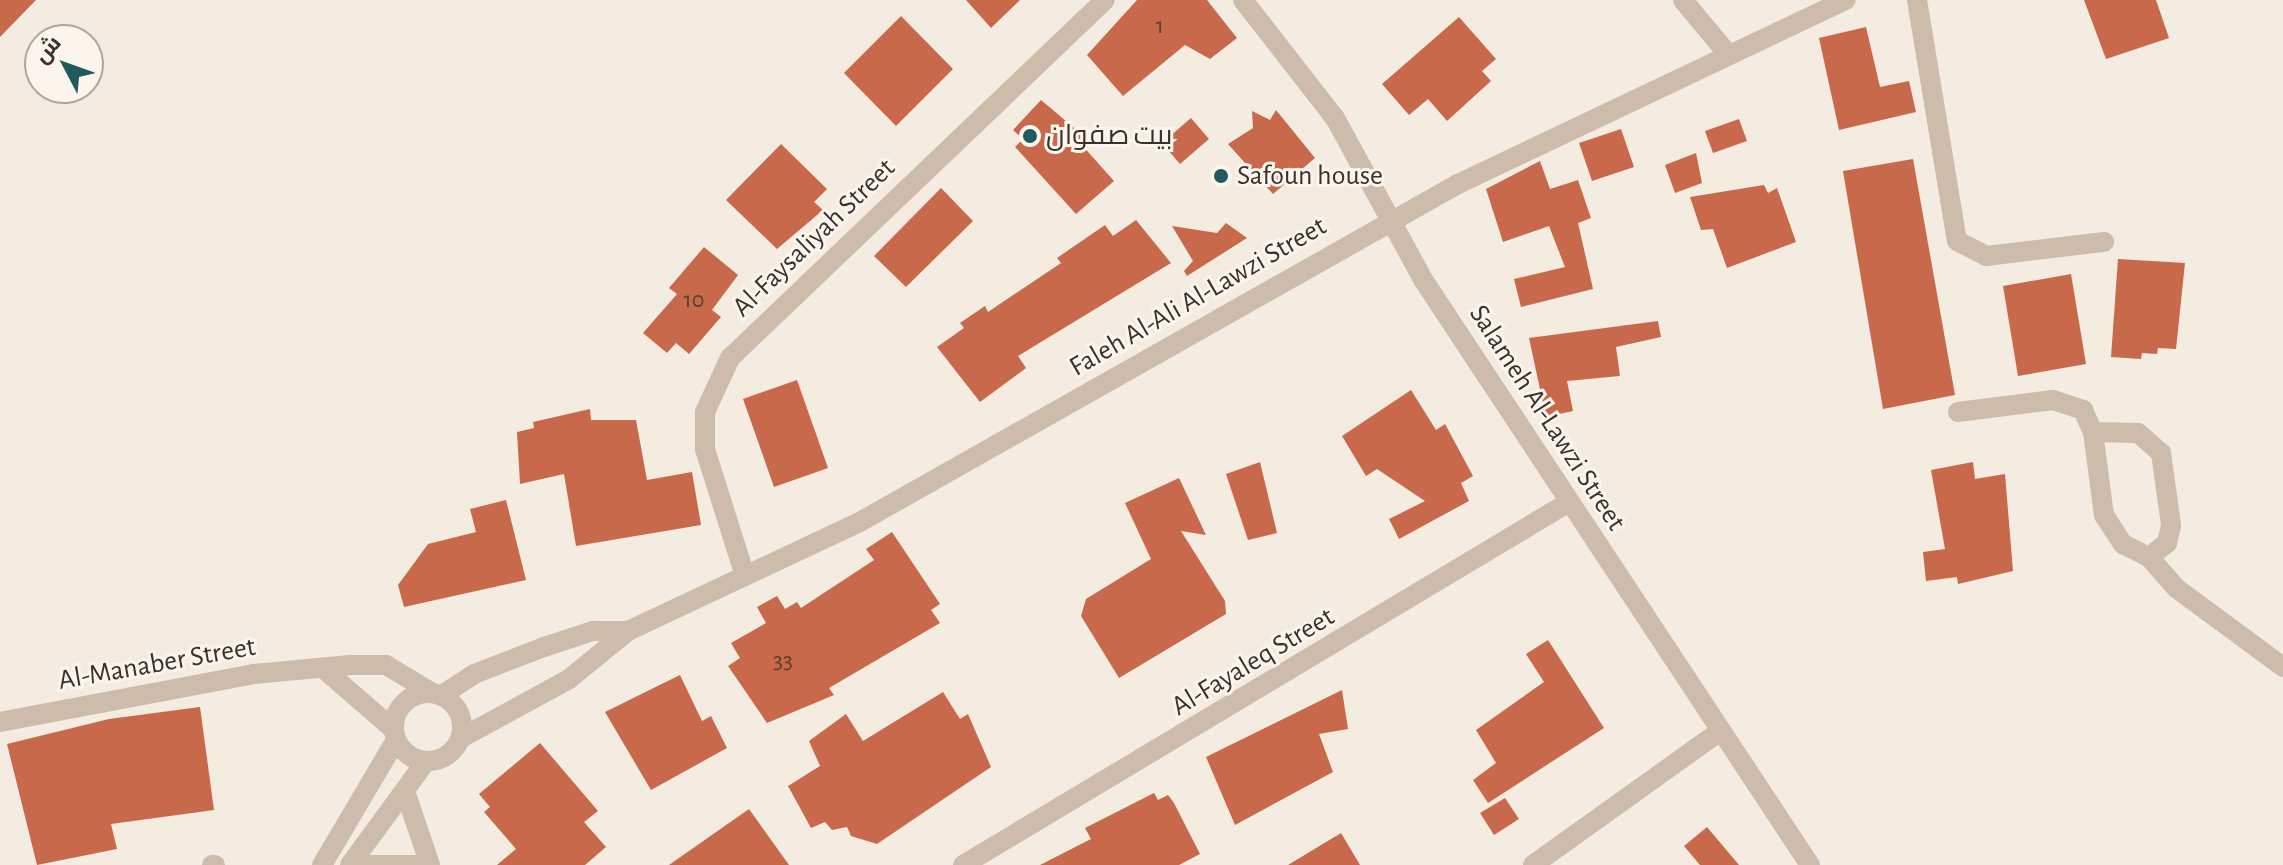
<!DOCTYPE html>
<meta charset="utf-8">
<style>
body{margin:0}
#map{position:relative;width:2283px;height:865px;overflow:hidden;background:#f4ebe1;font-family:"Alegreya Sans",Cairo,sans-serif}
div>[style]{position:absolute}
[style*='--x']{left:calc(var(--x)*1px);top:calc(var(--y)*1px);width:calc(var(--w)*1px);rotate:calc(var(--a)*1deg)}
.building>*{inset:0;background:#c8694b}
.minor>*{height:20px;margin:-10px;padding:0 10px;transform-origin:10px;border-radius:10px;background:#cdbbac}
.minor>.ring{margin:-10px;padding:0;box-sizing:content-box;background:none;border:20px solid #cdbbac;border-radius:50%}
.dots>*{width:22px;height:22px;translate:-50% -50%;box-sizing:border-box;border:4px solid #fbf5ee;border-radius:50%}
span{translate:-50% -50%;white-space:nowrap;text-align:center;line-height:1.15;-webkit-text-stroke:6px #fbf5ee;paint-order:stroke}
.number-label{font-size:24px;color:#5e3e33}
.number-label span{-webkit-text-stroke-width:0}
.poi-label{font-size:28px;color:#3b302b}
.left{translate:0 -50%;text-align:left}
.street-label{font-size:28px;color:#3b302b}
.north{position:absolute;left:24px;top:24px;width:80px;height:80px;box-sizing:border-box;background:#fbf5ee;border:2px solid #aea6a0;border-radius:50%;rotate:311deg;font-size:22px;font-weight:700;line-height:32px;text-align:center;color:#3b302b}
.north::after{content:'';display:block;margin:auto;width:28px;height:36px;background:#1f5a5e;clip-path:polygon(50% 0,100% 100%,50% 72%,0 100%)}
</style>
<div id="map">
<div class="building">
<i style="clip-path:polygon(0 0,36px 0,0 37px)"></i>
<i style="clip-path:polygon(966px 0,1020px 0,991px 28px)"></i>
<i style="clip-path:polygon(1137px 0,1207px 0,1237px 38px,1210px 59px,1185px 45px,1123px 96px,1087px 55px)"></i>
<i style="clip-path:polygon(2084px 0,2156px 0,2169px 38px,2106px 59px)"></i>
<i style="clip-path:polygon(901px 16px,953px 69px,896px 126px,844px 73px)"></i>
<i style="clip-path:polygon(1459px 17px,1496px 59px,1482px 71px,1491px 81px,1447px 121px,1428px 99px,1409px 115px,1382px 84px)"></i>
<i style="clip-path:polygon(1866px 27px,1880px 87px,1909px 81px,1916px 112px,1839px 130px,1819px 38px)"></i>
<i style="clip-path:polygon(1041px 100px,1086px 138px,1081px 144px,1114px 181px,1076px 214px,1015px 147px,1023px 139px,1013px 130px)"></i>
<i style="clip-path:polygon(1276px 110px,1315px 158px,1273px 194px,1228px 144px,1253px 128px,1252px 111px,1270px 120px)"></i>
<i style="clip-path:polygon(1191px 118px,1209px 139px,1180px 164px,1162px 143px)"></i>
<i style="clip-path:polygon(1739px 119px,1747px 141px,1713px 153px,1705px 131px)"></i>
<i style="clip-path:polygon(1621px 129px,1634px 167px,1592px 181px,1579px 143px)"></i>
<i style="clip-path:polygon(781px 144px,827px 189px,814px 202px,823px 210px,777px 249px,726px 200px)"></i>
<i style="clip-path:polygon(1696px 153px,1702px 183px,1675px 193px,1665px 165px)"></i>
<i style="clip-path:polygon(1913px 159px,1955px 395px,1883px 409px,1843px 171px)"></i>
<i style="clip-path:polygon(1540px 161px,1550px 189px,1578px 180px,1591px 218px,1578px 223px,1593px 289px,1521px 307px,1514px 279px,1565px 267px,1549px 226px,1503px 242px,1486px 189px)"></i>
<i style="clip-path:polygon(1764px 185px,1768px 193px,1777px 188px,1796px 242px,1727px 268px,1713px 229px,1701px 230px,1690px 197px)"></i>
<i style="clip-path:polygon(941px 188px,973px 221px,906px 287px,874px 256px)"></i>
<i style="clip-path:polygon(1136px 220px,1171px 263px,1018px 356px,1026px 368px,980px 402px,937px 347px,964px 328px,960px 323px,985px 306px,988px 312px,1061px 263px,1057px 258px,1105px 225px,1113px 236px)"></i>
<i style="clip-path:polygon(1226px 223px,1247px 238px,1187px 276px,1184px 271px,1193px 261px,1172px 226px,1217px 233px)"></i>
<i style="clip-path:polygon(704px 247px,738px 275px,712px 310px,721px 317px,689px 354px,676px 343px,667px 353px,643px 333px,677px 294px,669px 288px)"></i>
<i style="clip-path:polygon(2118px 259px,2185px 263px,2176px 349px,2158px 348px,2157px 354px,2142px 353px,2141px 359px,2111px 357px)"></i>
<i style="clip-path:polygon(2071px 274px,2086px 364px,2018px 376px,2003px 286px)"></i>
<i style="clip-path:polygon(1658px 321px,1661px 337px,1616px 347px,1620px 376px,1567px 381px,1573px 411px,1546px 417px,1529px 338px)"></i>
<i style="clip-path:polygon(797px 380px,828px 468px,774px 487px,743px 399px)"></i>
<i style="clip-path:polygon(1411px 390px,1436px 430px,1445px 424px,1473px 476px,1461px 483px,1469px 501px,1399px 539px,1389px 519px,1425px 501px,1377px 469px,1366px 476px,1342px 436px)"></i>
<i style="clip-path:polygon(590px 409px,591px 420px,636px 420px,647px 480px,692px 472px,701px 525px,576px 546px,564px 474px,520px 484px,517px 432px,534px 428px,533px 422px)"></i>
<i style="clip-path:polygon(1260px 462px,1277px 533px,1248px 540px,1226px 474px)"></i>
<i style="clip-path:polygon(1973px 462px,1975px 479px,2005px 474px,2013px 571px,1958px 584px,1957px 577px,1926px 581px,1923px 552px,1945px 549px,1931px 470px)"></i>
<i style="clip-path:polygon(1179px 478px,1206px 535px,1181px 531px,1225px 601px,1226px 614px,1119px 678px,1081px 616px,1086px 599px,1151px 559px,1125px 503px)"></i>
<i style="clip-path:polygon(506px 500px,526px 580px,404px 607px,398px 585px,428px 544px,476px 532px,470px 509px)"></i>
<i style="clip-path:polygon(892px 532px,940px 604px,931px 610px,940px 623px,829px 688px,834px 695px,767px 723px,728px 666px,740px 658px,731px 643px,766px 623px,757px 607px,777px 596px,785px 609px,797px 602px,801px 608px,874px 560px,866px 549px)"></i>
<i style="clip-path:polygon(1548px 640px,1604px 728px,1488px 803px,1473px 780px,1496px 763px,1476px 730px,1544px 682px,1526px 654px)"></i>
<i style="clip-path:polygon(680px 675px,702px 721px,711px 716px,727px 748px,651px 790px,605px 712px)"></i>
<i style="clip-path:polygon(1342px 690px,1348px 729px,1319px 734px,1333px 772px,1235px 825px,1206px 757px)"></i>
<i style="clip-path:polygon(943px 692px,960px 719px,968px 714px,991px 767px,877px 844px,851px 836px,847px 827px,832px 830px,825px 822px,811px 828px,788px 786px,820px 766px,809px 741px,846px 714px,863px 741px)"></i>
<i style="clip-path:polygon(200px 707px,214px 810px,111px 824px,117px 849px,37px 865px,7px 744px,109px 719px)"></i>
<i style="clip-path:polygon(540px 743px,598px 811px,584px 822px,606px 847px,585px 865px,497px 865px,516px 849px,484px 812px,490px 807px,479px 794px)"></i>
<i style="clip-path:polygon(1154px 793px,1158px 800px,1168px 795px,1174px 803px,1200px 854px,1179px 865px,1040px 865px,1091px 839px,1085px 828px)"></i>
<i style="clip-path:polygon(1505px 798px,1519px 819px,1494px 835px,1480px 813px)"></i>
<i style="clip-path:polygon(749px 809px,789px 865px,669px 865px)"></i>
<i style="clip-path:polygon(1707px 827px,1739px 865px,1700px 865px,1684px 846px)"></i>
<i style="clip-path:polygon(1341px 833px,1360px 865px,1288px 865px)"></i>
</div>
<div class="minor">
<i style="--x:1243;--y:0;--w:150;--a:52.1"></i>
<i style="--x:1335;--y:118;--w:186;--a:61.4"></i>
<i style="--x:1424;--y:281;--w:700;--a:56.54"></i>
<i style="--x:1683;--y:0;--w:69;--a:50.3"></i>
<i style="--x:1917;--y:0;--w:244;--a:80.6"></i>
<i style="--x:1957;--y:241;--w:33;--a:27"></i>
<i style="--x:1986;--y:256;--w:119;--a:-6.8"></i>
<i style="--x:1958;--y:412;--w:96;--a:-7.2"></i>
<i style="--x:2053;--y:400;--w:32;--a:18"></i>
<i style="--x:2083;--y:410;--w:24;--a:66"></i>
<i style="--x:2093;--y:432;--w:84;--a:82.5"></i>
<i style="--x:2104;--y:515;--w:35;--a:57"></i>
<i style="--x:2123;--y:544;--w:29;--a:27"></i>
<i style="--x:2149;--y:557;--w:23;--a:-38"></i>
<i style="--x:2167;--y:543;--w:18;--a:-77"></i>
<i style="--x:2171;--y:525;--w:73;--a:-97.9"></i>
<i style="--x:2161;--y:453;--w:30;--a:-139"></i>
<i style="--x:2138;--y:433;--w:45;--a:-178.7"></i>
<i style="--x:2149;--y:557;--w:41;--a:48.9"></i>
<i style="--x:2176;--y:588;--w:133;--a:36.4"></i>
<i style="--x:745;--y:576;--w:133;--a:-107.5"></i>
<i style="--x:705;--y:449;--w:37;--a:-90"></i>
<i style="--x:705;--y:412;--w:60;--a:-65.2"></i>
<i style="--x:730;--y:358;--w:518;--a:-43.67"></i>
<i style="--x:324;--y:669;--w:91;--a:41"></i>
<i class="ring" style="left:394px;top:693px;width:48px;height:48px"></i>
<i style="--x:442;--y:695;--w:38;--a:-33"></i>
<i style="--x:474;--y:674;--w:75;--a:-21.1"></i>
<i style="--x:544;--y:647;--w:52;--a:-18.1"></i>
<i style="--x:593;--y:631;--w:35;--a:0"></i>
<i style="--x:0;--y:722;--w:258;--a:-10.7"></i>
<i style="--x:254;--y:674;--w:96;--a:-5.4"></i>
<i style="--x:350;--y:665;--w:36;--a:0"></i>
<i style="--x:386;--y:665;--w:52;--a:31"></i>
<i style="--x:461;--y:738;--w:123;--a:-28.6"></i>
<i style="--x:569;--y:679;--w:76;--a:-39.1"></i>
<i style="--x:628;--y:631;--w:254;--a:-25.2"></i>
<i style="--x:858;--y:523;--w:689;--a:-29.47"></i>
<i style="--x:1458;--y:184;--w:429;--a:-25.4"></i>
<i style="--x:406;--y:794;--w:75;--a:71.3"></i>
<i style="--x:212;--y:865;--w:3;--a:0"></i>
<i style="--x:322;--y:865;--w:145;--a:-59.4"></i>
<i style="--x:350;--y:865;--w:129;--a:-53.8"></i>
<i style="--x:351;--y:865;--w:67;--a:0"></i>
<i style="--x:963;--y:865;--w:706;--a:-30.92"></i>
<i style="--x:1533;--y:865;--w:230;--a:-35.6"></i>
</div>
<div class="dots">
<i style="left:1030px;top:136px;background:#1f5a5e"></i>
<i style="left:1221px;top:176px;background:#1f5a5e"></i>
</div>
<div class="number-label">
<span style="left:1160px;top:27px">1</span>
<span style="left:694px;top:301px">10</span>
<span style="left:783px;top:662px">33</span>
</div>
<div class="poi-label">
<span class="left" style="left:1046px;top:136px">بيت صفوان</span>
<span class="left" style="left:1237px;top:176px">Safoun house</span>
</div>
<div class="street-label">
<span style="left:814px;top:238px;rotate:-44deg">Al-Faysaliyah Street</span>
<span style="left:1198px;top:297px;rotate:-30deg">Faleh Al-Ali Al-Lawzi Street</span>
<span style="left:1547px;top:418px;rotate:57deg">Salameh Al-Lawzi Street</span>
<span style="left:1253px;top:662px;rotate:-31deg">Al-Fayaleq Street</span>
<span style="left:157px;top:664px;rotate:-10deg">Al-Manaber Street</span>
</div>
<div class="north">ش</div>
</div>
